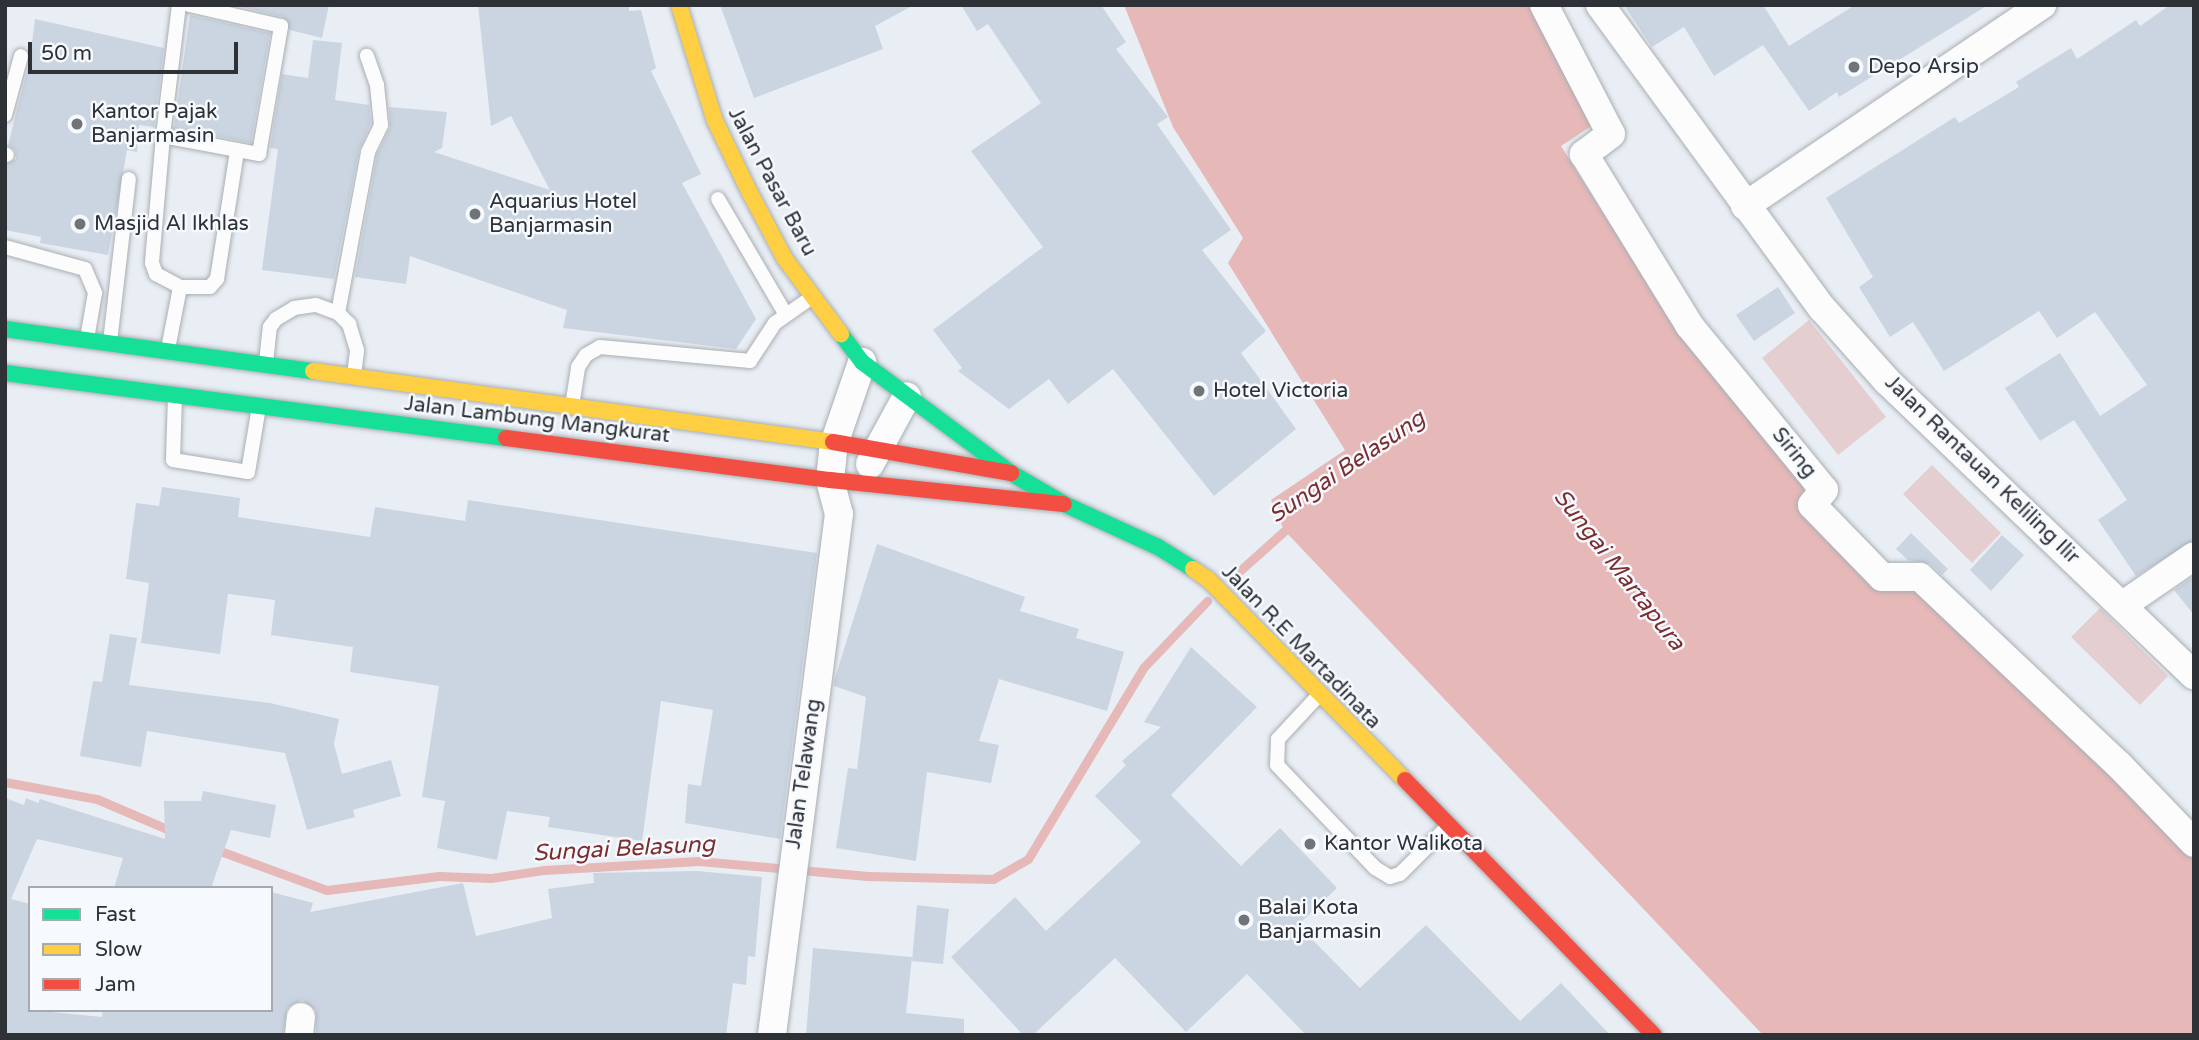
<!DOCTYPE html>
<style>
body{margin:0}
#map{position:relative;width:2199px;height:1040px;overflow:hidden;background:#e8eef4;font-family:"Varela Round",sans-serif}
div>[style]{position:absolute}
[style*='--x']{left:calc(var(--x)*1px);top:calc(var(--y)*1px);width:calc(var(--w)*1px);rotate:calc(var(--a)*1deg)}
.green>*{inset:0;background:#e4ced0}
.water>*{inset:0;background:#e6b8b8}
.stream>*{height:9px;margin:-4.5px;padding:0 4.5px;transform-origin:4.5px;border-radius:4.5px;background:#e6b8b8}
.building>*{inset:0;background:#cad5e1}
.roads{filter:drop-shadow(0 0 2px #a9aeb3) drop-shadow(0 0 2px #a9aeb3)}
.lane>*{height:14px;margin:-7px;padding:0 7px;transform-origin:7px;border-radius:7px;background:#fcfcfd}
.street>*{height:28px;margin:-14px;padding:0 14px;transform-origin:14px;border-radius:14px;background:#fcfcfd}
.fast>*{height:16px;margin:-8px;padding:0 8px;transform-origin:8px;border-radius:8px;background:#16e098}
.slow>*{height:16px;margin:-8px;padding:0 8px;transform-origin:8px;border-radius:8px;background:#ffcf43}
.jam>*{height:16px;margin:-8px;padding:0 8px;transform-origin:8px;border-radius:8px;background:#f24e42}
.bridges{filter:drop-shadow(0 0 2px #a9aeb3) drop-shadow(0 0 2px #a9aeb3)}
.lane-bridge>*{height:14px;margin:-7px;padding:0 7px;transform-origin:7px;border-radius:7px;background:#fcfcfd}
.dots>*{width:19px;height:19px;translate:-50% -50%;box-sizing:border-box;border:4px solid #f6faff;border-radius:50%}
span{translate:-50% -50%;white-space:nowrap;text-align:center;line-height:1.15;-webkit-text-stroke:5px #f6faff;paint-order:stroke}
.poi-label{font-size:21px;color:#2e3236}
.left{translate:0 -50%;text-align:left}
.street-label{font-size:21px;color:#2e3236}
.water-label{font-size:23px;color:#7d2d2e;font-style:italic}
.frame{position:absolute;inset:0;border:7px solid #2e3236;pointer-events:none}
.legend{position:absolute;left:28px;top:886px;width:245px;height:126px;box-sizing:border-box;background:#f6faff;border:2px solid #a6aaaf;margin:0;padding:9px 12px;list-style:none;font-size:21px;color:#2e3236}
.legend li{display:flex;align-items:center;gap:14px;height:35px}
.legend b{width:35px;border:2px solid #a6aaaf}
.scale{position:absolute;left:28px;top:42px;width:210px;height:32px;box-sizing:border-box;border:4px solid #2e3236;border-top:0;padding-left:9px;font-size:21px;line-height:24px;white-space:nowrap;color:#2e3236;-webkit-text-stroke:5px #f6faff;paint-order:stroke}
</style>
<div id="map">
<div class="green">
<i style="clip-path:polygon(1809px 320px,1886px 417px,1838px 455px,1762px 358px)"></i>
<i style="clip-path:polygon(1932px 465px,2001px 533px,1972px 563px,1903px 494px)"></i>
<i style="clip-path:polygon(2100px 608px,2168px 676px,2140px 705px,2071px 637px)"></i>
</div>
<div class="water">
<i style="clip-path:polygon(1124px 5px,1531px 5px,1593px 125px,1561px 146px,1677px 331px,1803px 483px,1805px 497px,1914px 586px,2194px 854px,2194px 1035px,1763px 1035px,1284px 530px,1271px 500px,1345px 450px,1228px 263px,1243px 238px,1173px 127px)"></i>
</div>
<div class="stream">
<i style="--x:1235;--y:575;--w:75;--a:-41.8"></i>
<i style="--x:5;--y:782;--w:94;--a:10.5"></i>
<i style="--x:97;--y:799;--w:84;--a:23.2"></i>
<i style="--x:212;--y:848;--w:122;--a:20.1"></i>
<i style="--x:327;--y:890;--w:113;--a:-7.1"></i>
<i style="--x:439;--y:876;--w:52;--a:2.2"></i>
<i style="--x:491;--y:878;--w:54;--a:-8.6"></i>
<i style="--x:544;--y:870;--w:155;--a:-3.3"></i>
<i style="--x:699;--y:861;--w:169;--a:5.1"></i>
<i style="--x:867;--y:876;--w:126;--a:1.4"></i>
<i style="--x:993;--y:879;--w:40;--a:-29.7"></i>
<i style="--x:1028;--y:859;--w:223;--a:-58.9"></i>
<i style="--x:1143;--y:668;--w:93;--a:-46.3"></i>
</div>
<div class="building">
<i style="clip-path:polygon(233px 5px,329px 5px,322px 38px,290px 30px,283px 17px)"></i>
<i style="clip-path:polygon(478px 5px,629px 5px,629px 11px,641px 10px,656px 68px,651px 71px,701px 174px,682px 183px,756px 319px,736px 349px,563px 328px,567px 310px,410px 256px,406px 284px,355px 277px,377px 155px,390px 128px,389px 107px,447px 112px,442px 148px,434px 152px,550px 190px,511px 116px,491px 126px)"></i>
<i style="clip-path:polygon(720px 5px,914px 5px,875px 26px,883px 49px,754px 98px)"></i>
<i style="clip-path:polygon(961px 5px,1101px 5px,1126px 42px,1116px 49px,1168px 117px,1157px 124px,1231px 230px,1202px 250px,1266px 331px,1241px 353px,1296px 429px,1214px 496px,1113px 369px,1068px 404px,1049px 379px,1009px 409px,958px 371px,962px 368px,933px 330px,1043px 247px,971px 151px,1041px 103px,988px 24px,977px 31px)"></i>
<i style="clip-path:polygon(1624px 5px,1763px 5px,1789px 46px,1855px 5px,1988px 5px,1839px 97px,1837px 92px,1809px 111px,1763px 45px,1714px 76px,1684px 27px,1652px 47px)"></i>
<i style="clip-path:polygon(2170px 5px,2194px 5px,2194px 540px,2136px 576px,2098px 520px,2127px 500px,2074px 420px,2040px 441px,2005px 388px,2060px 353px,2100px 416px,2147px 385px,2095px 312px,2057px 338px,2039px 311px,1944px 371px,1913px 322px,1890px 337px,1859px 287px,1873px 277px,1826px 198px,1955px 117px,1959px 123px,2019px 87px,2016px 82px,2071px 48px,2077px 59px,2136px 20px,2140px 26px)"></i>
<i style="clip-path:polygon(190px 15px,270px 33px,251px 143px,174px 128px)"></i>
<i style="clip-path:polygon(35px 19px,164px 48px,154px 127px,139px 125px,137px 152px,127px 150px,108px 255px,40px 243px,41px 237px,5px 230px,5px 164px,16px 159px,15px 150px,8px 145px,30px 59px)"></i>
<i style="clip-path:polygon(313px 40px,342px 43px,335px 100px,369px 105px,371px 123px,359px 150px,334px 279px,262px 270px,278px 149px,270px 148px,282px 74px,308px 78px)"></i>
<i style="clip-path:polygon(1778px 287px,1795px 313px,1754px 341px,1736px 315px)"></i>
<i style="clip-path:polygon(162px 487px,240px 498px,238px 517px,370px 537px,375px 507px,465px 521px,468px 500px,817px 553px,780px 839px,685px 823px,688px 784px,701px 786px,713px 710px,661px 701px,642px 841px,548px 827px,550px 817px,507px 811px,497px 860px,437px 848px,445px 801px,422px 797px,439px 686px,350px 672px,353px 647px,271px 635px,275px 600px,228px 594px,220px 654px,141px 643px,149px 583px,126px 579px,136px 503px,159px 506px)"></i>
<i style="clip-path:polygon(1911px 533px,1948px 569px,1942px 575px,1931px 564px,1908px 560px,1896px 549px)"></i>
<i style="clip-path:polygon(2002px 535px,2024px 555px,1991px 591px,1970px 570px)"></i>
<i style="clip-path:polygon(877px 544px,1025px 597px,1020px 611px,1079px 629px,1076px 638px,1124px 652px,1107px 711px,999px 679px,979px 741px,999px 745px,991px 783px,927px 772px,916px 861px,836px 848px,848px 768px,857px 769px,866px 697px,834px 686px,834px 681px)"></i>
<i style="clip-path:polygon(2194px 576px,2194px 615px,2174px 590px)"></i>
<i style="clip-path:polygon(110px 634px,137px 638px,129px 685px,270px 703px,339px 719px,334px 744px,342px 774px,391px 760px,401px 796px,353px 810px,355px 817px,307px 830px,285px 753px,147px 731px,141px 767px,80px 756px,93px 681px,102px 682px)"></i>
<i style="clip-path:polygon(1191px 647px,1257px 707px,1171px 795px,1241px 866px,1280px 828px,1337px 888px,1298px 925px,1360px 988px,1426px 925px,1520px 1021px,1561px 983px,1610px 1035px,1306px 1035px,1247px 974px,1186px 1032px,1115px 958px,1033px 1035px,1023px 1035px,951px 957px,1015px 897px,1046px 931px,1141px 842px,1095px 796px,1126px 765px,1122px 761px,1161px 727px,1144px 722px)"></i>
<i style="clip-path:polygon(203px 791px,276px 805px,270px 838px,231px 830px,211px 888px,114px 888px,123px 858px,37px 839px,11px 899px,30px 904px,30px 1010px,102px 1017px,103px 1010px,271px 1010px,271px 892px,313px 903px,310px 912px,463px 883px,476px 936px,552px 918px,548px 889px,594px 883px,593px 873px,697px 871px,762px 877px,755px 957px,748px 956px,746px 985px,733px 983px,726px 1035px,316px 1035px,316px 1011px,302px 1000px,287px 1008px,283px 1035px,5px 1035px,5px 798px,24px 805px,26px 798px,38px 803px,40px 799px,165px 839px,164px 801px,201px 801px)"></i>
<i style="clip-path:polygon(917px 905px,949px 909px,943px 964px,912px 961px)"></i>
<i style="clip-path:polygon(813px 948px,912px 957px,906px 1013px,964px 1019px,964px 1035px,806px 1035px)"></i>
</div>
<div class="roads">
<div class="lane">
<i style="--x:179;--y:5;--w:132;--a:97"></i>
<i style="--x:163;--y:136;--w:98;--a:10.6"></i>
<i style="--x:259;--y:154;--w:130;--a:-80.2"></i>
<i style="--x:281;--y:26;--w:94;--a:-167.1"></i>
<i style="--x:163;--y:136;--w:127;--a:95"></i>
<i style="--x:152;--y:263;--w:12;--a:70"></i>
<i style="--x:156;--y:274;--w:27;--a:28"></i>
<i style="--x:5;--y:154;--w:2;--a:27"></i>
<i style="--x:718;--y:199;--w:134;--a:59.6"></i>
<i style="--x:5;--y:247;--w:83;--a:15.4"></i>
<i style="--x:85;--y:269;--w:26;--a:67"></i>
<i style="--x:95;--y:293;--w:47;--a:99.9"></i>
<i style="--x:338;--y:313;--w:164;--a:-79.4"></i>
<i style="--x:368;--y:152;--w:30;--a:-64"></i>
<i style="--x:381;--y:125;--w:40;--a:-95.7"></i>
<i style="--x:377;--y:85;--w:31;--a:-109"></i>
<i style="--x:110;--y:342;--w:164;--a:-83.4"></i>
<i style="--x:168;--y:349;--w:63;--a:-79"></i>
<i style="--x:180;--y:287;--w:30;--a:0"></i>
<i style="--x:210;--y:287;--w:11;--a:-49"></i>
<i style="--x:217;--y:279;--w:130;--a:-81.1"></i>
<i style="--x:266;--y:363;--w:36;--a:-84"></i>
<i style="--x:270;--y:327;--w:10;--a:-53"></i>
<i style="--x:276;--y:319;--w:21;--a:-31"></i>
<i style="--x:294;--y:308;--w:22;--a:-8"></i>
<i style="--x:316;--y:305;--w:23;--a:20"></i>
<i style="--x:338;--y:313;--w:16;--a:45"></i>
<i style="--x:349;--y:324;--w:28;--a:73"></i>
<i style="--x:357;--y:351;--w:24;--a:97"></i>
<i style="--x:175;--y:396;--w:64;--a:91.8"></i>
<i style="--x:173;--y:460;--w:76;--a:9.1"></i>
<i style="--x:248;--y:472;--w:66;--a:-80.4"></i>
<i style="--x:572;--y:406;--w:39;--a:-81"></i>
<i style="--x:578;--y:367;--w:14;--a:-56"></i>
<i style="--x:586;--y:355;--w:16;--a:-30"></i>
<i style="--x:600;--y:347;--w:151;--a:5.3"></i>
<i style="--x:750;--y:361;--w:45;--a:-56.7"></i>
<i style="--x:775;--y:323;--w:45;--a:-35.1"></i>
<i style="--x:1318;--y:696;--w:59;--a:132.9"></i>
<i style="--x:1278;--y:739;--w:26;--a:92"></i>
<i style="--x:1277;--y:765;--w:142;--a:46.4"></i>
<i style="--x:1375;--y:868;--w:17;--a:31"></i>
<i style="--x:1390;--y:877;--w:10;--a:-17"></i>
<i style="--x:1400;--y:874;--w:66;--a:-45"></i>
</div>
<div class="street">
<i style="--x:1544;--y:5;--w:145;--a:62.6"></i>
<i style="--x:1611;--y:134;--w:34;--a:143"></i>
<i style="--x:1584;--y:154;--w:201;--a:58.4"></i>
<i style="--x:1689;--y:325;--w:213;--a:50.7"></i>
<i style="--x:1824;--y:490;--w:19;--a:129"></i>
<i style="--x:1812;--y:505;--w:100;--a:45.8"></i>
<i style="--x:1882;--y:577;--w:38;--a:0"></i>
<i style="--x:1920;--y:577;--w:274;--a:43.4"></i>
<i style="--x:2119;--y:765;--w:108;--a:46.1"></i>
<i style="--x:1600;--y:5;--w:376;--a:53.8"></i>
<i style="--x:1822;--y:308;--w:98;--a:48.3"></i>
<i style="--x:1887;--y:381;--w:425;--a:43.8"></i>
<i style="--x:1745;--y:206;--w:359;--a:-34.1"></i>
<i style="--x:870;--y:464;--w:77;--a:-61.4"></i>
<i style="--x:2123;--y:605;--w:86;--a:-34.6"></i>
<i style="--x:299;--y:1035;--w:18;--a:-84"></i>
<i style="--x:772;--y:1035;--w:525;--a:-82.67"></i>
<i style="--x:839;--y:514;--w:35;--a:-105"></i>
<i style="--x:830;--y:480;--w:36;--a:-84"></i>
<i style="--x:834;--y:444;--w:87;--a:-71.1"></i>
</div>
<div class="fast">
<i style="--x:5;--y:329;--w:311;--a:7.8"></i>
<i style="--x:841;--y:334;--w:35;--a:53"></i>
<i style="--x:862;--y:362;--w:186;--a:36.7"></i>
<i style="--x:1011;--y:473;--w:61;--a:30.3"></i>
<i style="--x:1064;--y:504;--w:103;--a:24.6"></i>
<i style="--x:1158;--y:547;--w:41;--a:32.2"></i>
<i style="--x:5;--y:373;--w:505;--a:7.39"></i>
</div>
<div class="slow">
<i style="--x:679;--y:5;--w:121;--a:72.8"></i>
<i style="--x:715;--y:121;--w:80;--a:64.1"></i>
<i style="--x:750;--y:193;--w:75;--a:62.1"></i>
<i style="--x:785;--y:259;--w:94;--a:53.3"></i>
<i style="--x:313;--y:371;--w:525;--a:7.77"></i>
<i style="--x:1193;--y:569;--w:19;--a:35"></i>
<i style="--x:1209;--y:580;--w:280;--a:45.6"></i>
</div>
<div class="jam">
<i style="--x:506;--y:438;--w:327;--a:7.4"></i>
<i style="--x:830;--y:480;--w:235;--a:5.9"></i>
<i style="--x:833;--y:442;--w:181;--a:9.9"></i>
<i style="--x:1405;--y:780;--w:356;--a:45.7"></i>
</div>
</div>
<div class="bridges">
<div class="lane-bridge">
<i style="--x:5;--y:115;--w:61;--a:-74.8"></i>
</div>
</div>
<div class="dots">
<i style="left:1854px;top:67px;background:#6f7478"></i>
<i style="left:77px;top:124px;background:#6f7478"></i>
<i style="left:475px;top:214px;background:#6f7478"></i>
<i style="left:80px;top:224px;background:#6f7478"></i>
<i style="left:1199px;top:391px;background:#6f7478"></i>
<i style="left:1310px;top:844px;background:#6f7478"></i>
<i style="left:1244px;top:920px;background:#6f7478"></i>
</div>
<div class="poi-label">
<span class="left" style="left:1868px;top:67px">Depo Arsip</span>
<span class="left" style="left:91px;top:124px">Kantor Pajak<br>Banjarmasin</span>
<span class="left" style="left:489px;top:214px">Aquarius Hotel<br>Banjarmasin</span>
<span class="left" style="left:94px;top:224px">Masjid Al Ikhlas</span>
<span class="left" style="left:1213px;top:391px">Hotel Victoria</span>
<span class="left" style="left:1324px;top:844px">Kantor Walikota</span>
<span class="left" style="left:1258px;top:920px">Balai Kota<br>Banjarmasin</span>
</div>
<div class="street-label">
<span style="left:772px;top:182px;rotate:62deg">Jalan Pasar Baru</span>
<span style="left:537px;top:420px;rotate:7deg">Jalan Lambung Mangkurat</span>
<span style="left:1794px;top:453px;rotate:51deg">Siring</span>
<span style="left:1982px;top:470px;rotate:44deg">Jalan Rantauan Keliling Ilir</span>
<span style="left:1301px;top:647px;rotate:46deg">Jalan R.E Martadinata</span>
<span style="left:804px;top:774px;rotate:-82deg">Jalan Telawang</span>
</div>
<div class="water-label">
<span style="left:1347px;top:467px;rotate:-34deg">Sungai Belasung</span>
<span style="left:1619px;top:570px;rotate:52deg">Sungai Martapura</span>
<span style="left:624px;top:849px;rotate:-3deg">Sungai Belasung</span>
</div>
<div class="frame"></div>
<ul class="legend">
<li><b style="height:9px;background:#16e098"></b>Fast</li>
<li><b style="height:9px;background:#ffcf43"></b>Slow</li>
<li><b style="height:9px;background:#f24e42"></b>Jam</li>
</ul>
<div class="scale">50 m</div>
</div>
